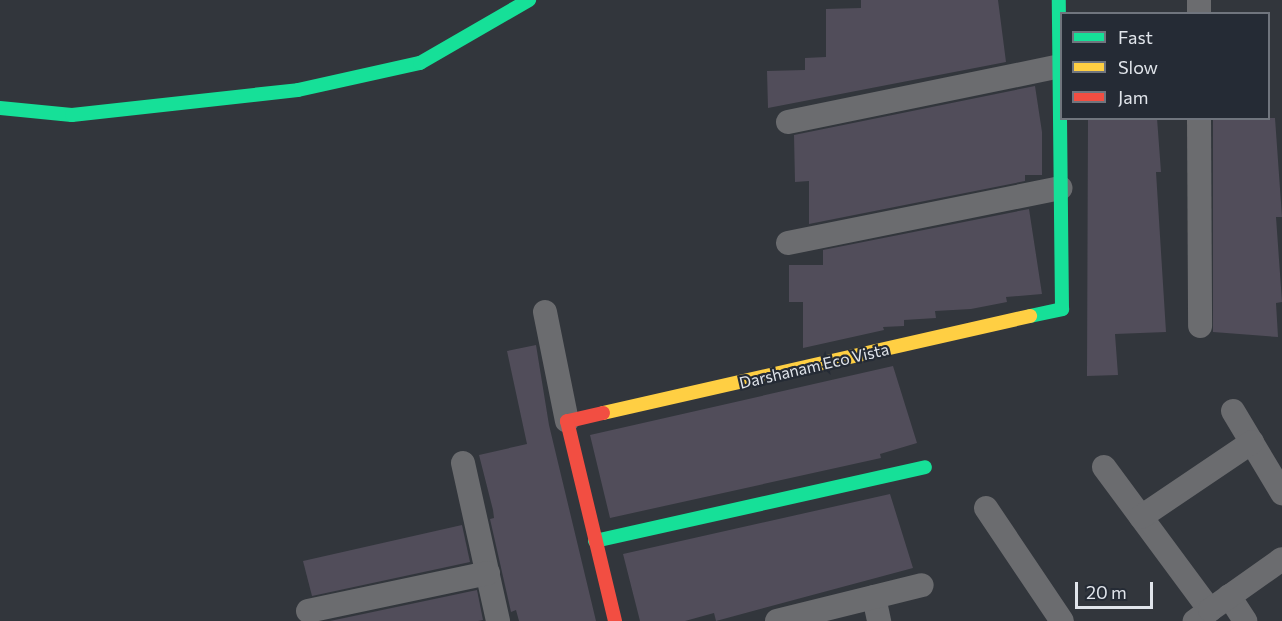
<!DOCTYPE html>
<style>
body{margin:0}
#map{position:relative;width:1282px;height:621px;overflow:hidden;background:#32363c;font-family:Commissioner,sans-serif}
div>[style]{position:absolute}
[style*='--x']{left:calc(var(--x)*1px);top:calc(var(--y)*1px);width:calc(var(--w)*1px);rotate:calc(var(--a)*1deg)}
.building>*{inset:0;background:#514d5a}
.street>*{height:24px;margin:-12px;padding:0 12px;transform-origin:12px;border-radius:12px;background:#6b6c6f}
.fast>*{height:14px;margin:-7px;padding:0 7px;transform-origin:7px;border-radius:7px;background:#16e098}
.slow>*{height:14px;margin:-7px;padding:0 7px;transform-origin:7px;border-radius:7px;background:#ffcf43}
.jam>*{height:14px;margin:-7px;padding:0 7px;transform-origin:7px;border-radius:7px;background:#f24e42}
span{translate:-50% -50%;white-space:nowrap;text-align:center;line-height:1.15;-webkit-text-stroke:4.5px #252b35;paint-order:stroke}
.street-label{font-size:16px;color:#e1e5eb}
.legend{position:absolute;left:1060px;top:12px;width:210px;height:108px;box-sizing:border-box;background:#252b35;border:2px solid #70757e;margin:0;padding:8px 10px;list-style:none;font-size:18px;color:#e1e5eb}
.legend li{display:flex;align-items:center;gap:12px;height:30px}
.legend b{width:30px;border:2px solid #70757e}
.scale{position:absolute;left:1075px;top:582px;width:78px;height:27px;box-sizing:border-box;border:3px solid #e1e5eb;border-top:0;padding-left:8px;font-size:18px;line-height:21px;white-space:nowrap;color:#e1e5eb;-webkit-text-stroke:4px #252b35;paint-order:stroke}
</style>
<div id="map">
<div class="building">
<i style="clip-path:polygon(861px 0,998px 0,1006px 62px,768px 108px,767px 71px,805px 70px,805px 58px,826px 57px,826px 9px,861px 8px)"></i>
<i style="clip-path:polygon(1035px 86px,1042px 132px,1042px 175px,1025px 175px,1025px 181px,809px 224px,809px 181px,795px 182px,794px 135px)"></i>
<i style="clip-path:polygon(1088px 118px,1157px 118px,1161px 172px,1156px 172px,1166px 332px,1115px 334px,1118px 375px,1087px 376px)"></i>
<i style="clip-path:polygon(1213px 118px,1275px 118px,1282px 217px,1276px 217px,1282px 302px,1276px 303px,1278px 337px,1213px 332px)"></i>
<i style="clip-path:polygon(1029px 209px,1042px 294px,1006px 297px,1007px 302px,971px 309px,935px 311px,936px 318px,904px 320px,904px 326px,883px 327px,884px 330px,803px 348px,803px 302px,789px 302px,789px 265px,823px 265px,823px 250px)"></i>
<i style="clip-path:polygon(536px 345px,549px 425px,596px 621px,519px 621px,516px 610px,511px 612px,490px 519px,494px 518px,493px 510px,479px 455px,527px 444px,507px 351px)"></i>
<i style="clip-path:polygon(893px 366px,917px 443px,880px 454px,881px 458px,610px 518px,590px 435px)"></i>
<i style="clip-path:polygon(890px 494px,913px 568px,716px 621px,714px 613px,685px 621px,640px 621px,623px 554px)"></i>
<i style="clip-path:polygon(462px 525px,470px 562px,312px 596px,303px 561px)"></i>
<i style="clip-path:polygon(477px 590px,483px 620px,478px 621px,330px 621px)"></i>
</div>
<div class="street">
<i style="--x:1199;--y:0;--w:14;--a:90"></i>
<i style="--x:1199;--y:118;--w:208;--a:89.7"></i>
<i style="--x:788;--y:122;--w:278;--a:-11.6"></i>
<i style="--x:788;--y:243;--w:278;--a:-11.4"></i>
<i style="--x:545;--y:312;--w:111;--a:78.6"></i>
<i style="--x:1233;--y:411;--w:96;--a:59.1"></i>
<i style="--x:463;--y:463;--w:162;--a:77.5"></i>
<i style="--x:1104;--y:467;--w:178;--a:53.5"></i>
<i style="--x:1210;--y:610;--w:19;--a:144"></i>
<i style="--x:986;--y:508;--w:136;--a:56.1"></i>
<i style="--x:1141;--y:517;--w:134;--a:-34"></i>
<i style="--x:1229;--y:596;--w:30;--a:57"></i>
<i style="--x:874;--y:597;--w:25;--a:78"></i>
<i style="--x:1210;--y:610;--w:88;--a:-35.3"></i>
<i style="--x:308;--y:611;--w:184;--a:-11.9"></i>
<i style="--x:777;--y:621;--w:149;--a:-13.9"></i>
</div>
<div class="fast">
<i style="--x:0;--y:108;--w:72;--a:5.6"></i>
<i style="--x:72;--y:115;--w:227;--a:-6.3"></i>
<i style="--x:298;--y:90;--w:125;--a:-12.5"></i>
<i style="--x:420;--y:63;--w:126;--a:-30"></i>
<i style="--x:1030;--y:316;--w:33;--a:-12"></i>
<i style="--x:1062;--y:309;--w:309;--a:-90.6"></i>
<i style="--x:595;--y:541;--w:338;--a:-12.6"></i>
</div>
<div class="slow">
<i style="--x:603;--y:413;--w:438;--a:-12.8"></i>
</div>
<div class="jam">
<i style="--x:603;--y:413;--w:37;--a:167"></i>
<i style="--x:567;--y:421;--w:206;--a:76.5"></i>
</div>
<div class="street-label">
<span style="left:814px;top:366px;rotate:-13deg">Darshanam Eco Vista</span>
</div>
<ul class="legend">
<li><b style="height:8px;background:#16e098"></b>Fast</li>
<li><b style="height:8px;background:#ffcf43"></b>Slow</li>
<li><b style="height:8px;background:#f24e42"></b>Jam</li>
</ul>
<div class="scale">20 m</div>
</div>
